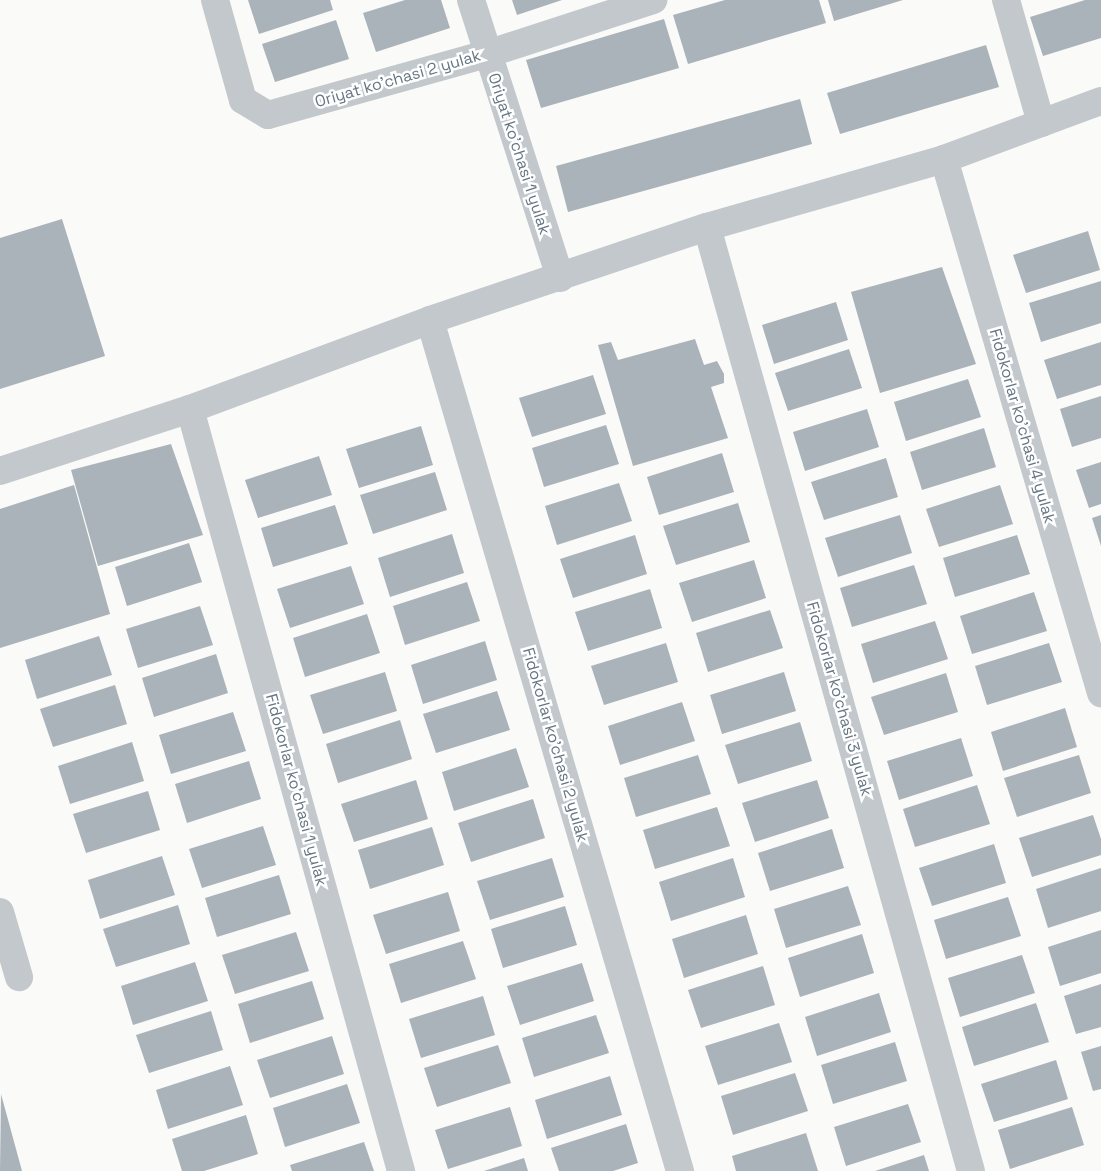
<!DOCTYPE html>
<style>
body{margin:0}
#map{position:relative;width:1101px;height:1171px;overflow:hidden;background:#fafaf8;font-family:"Space Grotesk",sans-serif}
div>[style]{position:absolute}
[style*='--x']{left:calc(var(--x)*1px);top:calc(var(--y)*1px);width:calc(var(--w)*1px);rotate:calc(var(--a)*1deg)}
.building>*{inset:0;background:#aab3b9}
.minor>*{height:28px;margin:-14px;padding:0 14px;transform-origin:14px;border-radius:14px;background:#c3c8cc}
span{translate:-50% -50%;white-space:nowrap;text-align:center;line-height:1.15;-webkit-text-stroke:5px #fff;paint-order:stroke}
.street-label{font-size:16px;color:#657683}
</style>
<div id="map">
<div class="building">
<i style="clip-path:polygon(248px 0,330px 0,333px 10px,259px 34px)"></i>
<i style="clip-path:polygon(405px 0,441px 0,450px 28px,376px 52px,363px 13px)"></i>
<i style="clip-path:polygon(512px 0,562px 0,517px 15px)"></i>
<i style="clip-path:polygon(725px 0,819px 0,826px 23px,688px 64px,673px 15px)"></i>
<i style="clip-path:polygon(828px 0,903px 0,834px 21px)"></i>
<i style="clip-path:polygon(1085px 0,1101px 0,1101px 38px,1043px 56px,1030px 17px)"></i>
<i style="clip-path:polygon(664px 19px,679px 68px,541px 108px,526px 60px)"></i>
<i style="clip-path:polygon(336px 20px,349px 59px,275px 82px,262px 44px)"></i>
<i style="clip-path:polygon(986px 45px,999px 87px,840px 134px,827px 93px)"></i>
<i style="clip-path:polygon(800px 99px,812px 144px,568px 212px,556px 166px)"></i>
<i style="clip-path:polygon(62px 219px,105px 356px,0 389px,0 238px)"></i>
<i style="clip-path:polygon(1088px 231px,1100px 270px,1026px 293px,1013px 255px)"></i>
<i style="clip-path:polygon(942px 267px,976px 364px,880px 393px,851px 292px)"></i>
<i style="clip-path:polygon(1101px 281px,1101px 323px,1041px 342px,1029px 303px)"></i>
<i style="clip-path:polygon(836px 302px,848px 340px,774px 364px,762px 325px)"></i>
<i style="clip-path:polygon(695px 339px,704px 365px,717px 361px,724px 374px,724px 383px,711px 387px,728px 438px,633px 466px,598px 345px,611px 342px,618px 360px)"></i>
<i style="clip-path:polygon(1101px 342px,1101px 385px,1057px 399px,1044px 360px)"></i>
<i style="clip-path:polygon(849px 349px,862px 388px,788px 411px,775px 373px)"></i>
<i style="clip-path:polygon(593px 375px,606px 414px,532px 437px,519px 398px)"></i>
<i style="clip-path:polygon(968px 379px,981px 417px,906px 441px,894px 402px)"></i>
<i style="clip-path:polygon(1101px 396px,1101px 438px,1072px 447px,1060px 409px)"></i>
<i style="clip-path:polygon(867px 409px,879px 447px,805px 471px,793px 432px)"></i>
<i style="clip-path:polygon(606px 425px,619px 464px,544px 487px,532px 448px)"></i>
<i style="clip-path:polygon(421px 426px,433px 465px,359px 488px,346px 449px)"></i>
<i style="clip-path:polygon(984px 428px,996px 467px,922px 490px,910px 452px)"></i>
<i style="clip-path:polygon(171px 444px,203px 535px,98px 566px,71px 470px)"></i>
<i style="clip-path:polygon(722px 453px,734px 492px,659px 515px,647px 477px)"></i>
<i style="clip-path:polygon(319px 456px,332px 495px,258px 518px,245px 480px)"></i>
<i style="clip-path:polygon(886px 458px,898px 497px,824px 520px,811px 482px)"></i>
<i style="clip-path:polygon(1101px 462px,1101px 504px,1089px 508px,1076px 470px)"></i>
<i style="clip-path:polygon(435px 472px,447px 510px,373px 534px,360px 495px)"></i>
<i style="clip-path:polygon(619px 483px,632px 521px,557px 545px,545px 506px)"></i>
<i style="clip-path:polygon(74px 485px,110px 614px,0 648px,0 509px)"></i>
<i style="clip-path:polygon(1000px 485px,1013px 524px,939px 547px,926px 509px)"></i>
<i style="clip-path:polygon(738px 503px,750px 542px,676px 565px,663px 526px)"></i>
<i style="clip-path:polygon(335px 505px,348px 544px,273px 567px,261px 528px)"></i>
<i style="clip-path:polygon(900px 515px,912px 553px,838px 577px,825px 538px)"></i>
<i style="clip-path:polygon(1101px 515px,1101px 546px,1092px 518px)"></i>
<i style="clip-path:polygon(452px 534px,464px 573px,390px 597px,378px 558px)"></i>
<i style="clip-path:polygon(635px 535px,647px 574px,573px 598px,560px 559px)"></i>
<i style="clip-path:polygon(1017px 535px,1030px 574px,955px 597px,943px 558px)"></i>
<i style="clip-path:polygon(189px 543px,202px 582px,127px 606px,115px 567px)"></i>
<i style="clip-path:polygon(754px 560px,766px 598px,692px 622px,679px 583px)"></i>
<i style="clip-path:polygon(914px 565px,927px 604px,852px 627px,840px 588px)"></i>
<i style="clip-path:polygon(351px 566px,364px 604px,290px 628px,277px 589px)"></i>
<i style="clip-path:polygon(467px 582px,480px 621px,405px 645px,393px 606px)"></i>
<i style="clip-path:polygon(650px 589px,662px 628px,588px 651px,575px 612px)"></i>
<i style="clip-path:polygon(1034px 592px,1047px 631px,972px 654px,960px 616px)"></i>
<i style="clip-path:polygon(200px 606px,213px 645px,138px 668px,126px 629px)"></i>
<i style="clip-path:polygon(770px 610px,783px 648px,708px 672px,696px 633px)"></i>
<i style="clip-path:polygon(367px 614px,380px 653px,305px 677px,293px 638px)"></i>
<i style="clip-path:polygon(935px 621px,948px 659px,873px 683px,861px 644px)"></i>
<i style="clip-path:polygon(99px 636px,112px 675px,37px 699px,25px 660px)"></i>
<i style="clip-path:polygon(485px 641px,497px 680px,423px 704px,411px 665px)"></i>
<i style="clip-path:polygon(666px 643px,678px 682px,604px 705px,591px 666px)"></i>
<i style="clip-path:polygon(1049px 643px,1062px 682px,987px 705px,975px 666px)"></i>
<i style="clip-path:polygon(216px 654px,228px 693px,154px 717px,142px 678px)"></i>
<i style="clip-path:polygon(385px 672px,397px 711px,323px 734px,310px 695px)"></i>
<i style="clip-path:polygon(784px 672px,796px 711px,722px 734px,710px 695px)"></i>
<i style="clip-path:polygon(946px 673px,958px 712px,884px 735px,871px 697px)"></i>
<i style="clip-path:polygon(115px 685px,127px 724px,53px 747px,40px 709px)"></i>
<i style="clip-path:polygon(497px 691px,510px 730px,436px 753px,423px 714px)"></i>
<i style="clip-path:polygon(682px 702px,695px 741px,620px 765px,608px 726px)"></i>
<i style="clip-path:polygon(1065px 708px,1077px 747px,1003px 771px,991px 732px)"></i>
<i style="clip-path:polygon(233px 712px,246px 751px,171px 774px,159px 735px)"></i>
<i style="clip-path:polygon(400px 720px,412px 759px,338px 783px,326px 744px)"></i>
<i style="clip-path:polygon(800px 722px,812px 761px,738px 784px,725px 745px)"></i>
<i style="clip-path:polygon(961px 738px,973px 776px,899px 800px,887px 761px)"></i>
<i style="clip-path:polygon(132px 742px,144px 781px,70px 804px,58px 766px)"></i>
<i style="clip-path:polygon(516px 748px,529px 787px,454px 811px,442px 772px)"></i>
<i style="clip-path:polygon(698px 755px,711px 794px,636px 817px,624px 778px)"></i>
<i style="clip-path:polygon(1079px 755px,1091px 793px,1017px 817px,1004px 778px)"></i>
<i style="clip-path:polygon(249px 761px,261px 799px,187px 823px,175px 784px)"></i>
<i style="clip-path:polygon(416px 780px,428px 819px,354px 842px,341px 804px)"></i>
<i style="clip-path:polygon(817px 780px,829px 818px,755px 842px,742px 803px)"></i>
<i style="clip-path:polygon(977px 785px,990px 824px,915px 847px,903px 809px)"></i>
<i style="clip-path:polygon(148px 791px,160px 830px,86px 853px,73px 814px)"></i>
<i style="clip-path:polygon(533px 799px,545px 838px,471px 862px,458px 823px)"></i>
<i style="clip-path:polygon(717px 807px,730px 846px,655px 869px,643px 830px)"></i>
<i style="clip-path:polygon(1093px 815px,1101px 839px,1101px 855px,1032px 877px,1019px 838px)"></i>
<i style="clip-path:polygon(263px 826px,276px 865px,202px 888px,189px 849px)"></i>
<i style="clip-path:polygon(432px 827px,444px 865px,370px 889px,358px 850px)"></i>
<i style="clip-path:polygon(832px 829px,844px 868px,770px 891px,758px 853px)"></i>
<i style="clip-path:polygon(994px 844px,1006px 883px,932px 906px,919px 868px)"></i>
<i style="clip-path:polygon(162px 856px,175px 895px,100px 919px,88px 880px)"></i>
<i style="clip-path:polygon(552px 858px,564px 897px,490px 920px,477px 881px)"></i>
<i style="clip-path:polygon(733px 858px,745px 897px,671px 921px,659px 882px)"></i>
<i style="clip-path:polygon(1101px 868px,1101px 911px,1048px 928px,1036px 889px)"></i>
<i style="clip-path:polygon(279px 875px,291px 914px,217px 937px,205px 898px)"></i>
<i style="clip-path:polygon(848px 886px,861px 925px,786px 948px,774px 909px)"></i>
<i style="clip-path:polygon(448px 892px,460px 931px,386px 954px,373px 915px)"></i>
<i style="clip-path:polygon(1008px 897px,1021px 936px,946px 959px,934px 920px)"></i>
<i style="clip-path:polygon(178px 905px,190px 944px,116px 967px,103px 929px)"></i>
<i style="clip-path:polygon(565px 906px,577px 945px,503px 968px,491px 929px)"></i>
<i style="clip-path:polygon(746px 915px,758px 954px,684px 978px,672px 939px)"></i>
<i style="clip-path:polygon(1101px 930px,1101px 973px,1060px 986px,1048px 947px)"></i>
<i style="clip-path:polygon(296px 932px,309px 971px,235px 994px,222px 955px)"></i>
<i style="clip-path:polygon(862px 934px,874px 973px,800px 997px,788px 958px)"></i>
<i style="clip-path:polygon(463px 941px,476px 979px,401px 1003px,389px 964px)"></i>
<i style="clip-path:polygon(1022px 955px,1035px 993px,960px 1017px,948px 978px)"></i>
<i style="clip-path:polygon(195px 962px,208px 1001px,133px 1025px,121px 986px)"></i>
<i style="clip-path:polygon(582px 963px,594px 1001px,520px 1025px,507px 986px)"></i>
<i style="clip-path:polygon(763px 966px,775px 1005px,701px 1028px,688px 990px)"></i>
<i style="clip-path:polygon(312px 981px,324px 1019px,250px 1043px,238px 1004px)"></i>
<i style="clip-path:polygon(1101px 984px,1101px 1027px,1076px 1034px,1064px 996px)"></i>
<i style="clip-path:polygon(879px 993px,891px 1032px,817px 1056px,805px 1017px)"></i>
<i style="clip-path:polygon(483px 996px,495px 1035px,421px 1058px,409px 1019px)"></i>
<i style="clip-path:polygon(1036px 1003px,1049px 1042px,974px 1066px,962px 1027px)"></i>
<i style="clip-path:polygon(211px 1011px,223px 1050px,149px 1073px,136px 1035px)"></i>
<i style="clip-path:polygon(596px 1015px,609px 1053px,534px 1077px,522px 1038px)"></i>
<i style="clip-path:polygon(779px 1023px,792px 1062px,718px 1085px,705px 1046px)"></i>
<i style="clip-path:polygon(332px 1036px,344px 1074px,270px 1098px,257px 1060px)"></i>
<i style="clip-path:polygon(895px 1042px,907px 1081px,833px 1104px,821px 1065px)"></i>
<i style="clip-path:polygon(498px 1045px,511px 1083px,437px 1107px,424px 1068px)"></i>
<i style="clip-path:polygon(1101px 1046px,1101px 1089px,1093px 1091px,1081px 1052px)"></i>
<i style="clip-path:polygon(1056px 1060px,1068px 1099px,994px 1122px,981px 1084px)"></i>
<i style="clip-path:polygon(230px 1066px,243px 1105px,168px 1129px,156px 1090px)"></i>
<i style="clip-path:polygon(795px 1073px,808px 1111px,733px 1135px,721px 1096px)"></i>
<i style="clip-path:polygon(610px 1076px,622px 1115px,547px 1139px,535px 1100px)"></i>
<i style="clip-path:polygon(347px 1084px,360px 1123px,285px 1147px,273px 1108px)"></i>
<i style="clip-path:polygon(1px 1094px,22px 1171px,0 1171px)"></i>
<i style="clip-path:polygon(908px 1104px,921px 1142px,846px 1166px,834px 1127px)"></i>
<i style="clip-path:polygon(510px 1107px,522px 1146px,448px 1169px,435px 1130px)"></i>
<i style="clip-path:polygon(1072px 1107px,1084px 1145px,1010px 1169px,998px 1130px)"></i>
<i style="clip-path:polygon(246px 1115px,258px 1154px,204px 1171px,182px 1171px,172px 1139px)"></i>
<i style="clip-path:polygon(626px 1124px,638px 1163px,613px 1171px,559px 1171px,551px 1148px)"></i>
<i style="clip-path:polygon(806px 1133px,818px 1171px,736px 1171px,732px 1156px)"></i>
<i style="clip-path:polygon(364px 1142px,374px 1171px,292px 1171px,290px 1165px)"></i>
<i style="clip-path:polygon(924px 1155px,929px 1171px,875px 1171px)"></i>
<i style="clip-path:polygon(524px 1158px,528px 1171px,484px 1171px)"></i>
</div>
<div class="minor">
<i style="--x:215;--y:0;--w:104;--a:74.4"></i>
<i style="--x:243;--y:100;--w:29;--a:31"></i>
<i style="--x:268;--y:115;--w:227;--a:-15.6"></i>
<i style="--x:487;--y:54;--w:175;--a:-18"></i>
<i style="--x:471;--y:0;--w:292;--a:72.2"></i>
<i style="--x:1006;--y:0;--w:128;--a:74.1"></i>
<i style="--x:944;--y:159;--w:557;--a:73.62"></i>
<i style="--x:707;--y:227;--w:980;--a:74.38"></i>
<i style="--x:430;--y:320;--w:887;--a:73.63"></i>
<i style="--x:190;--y:409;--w:791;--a:74.52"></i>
<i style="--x:0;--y:471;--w:200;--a:-18.1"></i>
<i style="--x:190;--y:409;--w:256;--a:-20.3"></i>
<i style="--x:430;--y:320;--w:292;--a:-18.6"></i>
<i style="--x:707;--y:227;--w:247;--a:-16"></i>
<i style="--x:944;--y:159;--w:167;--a:-20.3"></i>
<i style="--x:0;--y:912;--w:68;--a:73.7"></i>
</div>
<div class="street-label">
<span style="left:398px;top:79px;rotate:-16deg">Oriyat ko'chasi 2 yulak</span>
<span style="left:519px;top:154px;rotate:72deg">Oriyat ko'chasi 1 yulak</span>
<span style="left:1022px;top:426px;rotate:74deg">Fidokorlar ko'chasi 4 yulak</span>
<span style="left:839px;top:699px;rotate:74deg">Fidokorlar ko'chasi 3 yulak</span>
<span style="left:555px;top:745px;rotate:74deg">Fidokorlar ko'chasi 2 yulak</span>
<span style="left:296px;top:790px;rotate:75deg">Fidokorlar ko'chasi 1 yulak</span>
</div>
</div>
